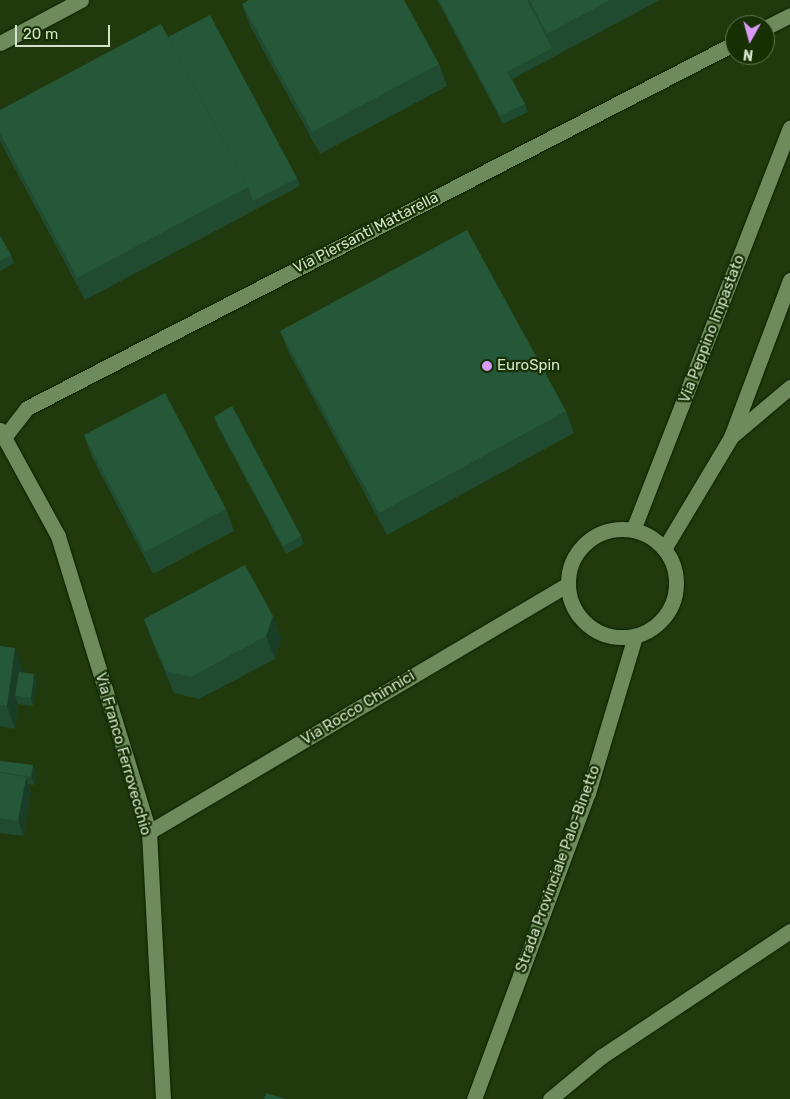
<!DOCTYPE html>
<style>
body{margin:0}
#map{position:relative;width:790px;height:1099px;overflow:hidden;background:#203a0e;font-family:Rubik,sans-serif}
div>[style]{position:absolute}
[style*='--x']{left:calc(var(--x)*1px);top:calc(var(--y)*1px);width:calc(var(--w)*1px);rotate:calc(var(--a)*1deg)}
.roads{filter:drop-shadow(0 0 1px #0c1f01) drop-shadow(0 0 1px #0c1f01)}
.minor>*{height:15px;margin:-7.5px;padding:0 7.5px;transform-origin:7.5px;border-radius:7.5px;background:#6d8b5d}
.minor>.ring{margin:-7.5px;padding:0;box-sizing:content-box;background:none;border:15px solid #6d8b5d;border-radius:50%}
.wall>*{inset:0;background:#204b31}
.shaded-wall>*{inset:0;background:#1a3d28}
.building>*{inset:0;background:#255739}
.dots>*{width:14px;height:14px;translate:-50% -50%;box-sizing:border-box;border:2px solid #162f03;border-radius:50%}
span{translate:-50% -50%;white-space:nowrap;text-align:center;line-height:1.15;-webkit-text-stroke:4.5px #162f03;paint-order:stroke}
.street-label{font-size:15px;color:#d3e3ca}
.poi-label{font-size:15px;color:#d3e3ca}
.left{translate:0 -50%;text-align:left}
.north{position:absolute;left:725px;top:15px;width:50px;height:50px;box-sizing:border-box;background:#162f03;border:1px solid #627753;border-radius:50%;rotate:187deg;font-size:14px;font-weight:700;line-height:20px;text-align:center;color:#d3e3ca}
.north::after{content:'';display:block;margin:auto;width:18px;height:22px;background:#d99af7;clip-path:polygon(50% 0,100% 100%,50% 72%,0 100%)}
.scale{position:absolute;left:15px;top:25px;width:95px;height:22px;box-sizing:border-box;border:2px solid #d3e3ca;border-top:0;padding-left:6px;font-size:15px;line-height:18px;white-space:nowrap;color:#d3e3ca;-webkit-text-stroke:4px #162f03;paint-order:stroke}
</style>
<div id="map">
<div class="roads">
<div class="minor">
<i style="--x:765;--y:28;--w:28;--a:-27"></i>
<i style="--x:0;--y:43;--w:92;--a:-28"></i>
<i style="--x:0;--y:430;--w:121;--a:61.3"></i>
<i style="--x:58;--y:536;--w:310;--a:72.9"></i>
<i style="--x:149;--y:832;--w:267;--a:87"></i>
<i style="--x:6;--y:435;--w:34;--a:-52"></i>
<i style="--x:27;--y:408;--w:797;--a:-27.27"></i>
<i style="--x:732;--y:436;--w:76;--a:-40.2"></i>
<i class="ring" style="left:568px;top:529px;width:93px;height:93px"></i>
<i style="--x:633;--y:530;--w:432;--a:-68.7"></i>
<i style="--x:664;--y:549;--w:131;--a:-59.1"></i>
<i style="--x:731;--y:437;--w:168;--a:-69.4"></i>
<i style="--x:149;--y:832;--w:486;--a:-30.6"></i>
<i style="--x:474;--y:1099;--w:327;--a:-69.6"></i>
<i style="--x:588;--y:793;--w:164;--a:-73.3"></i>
<i style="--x:550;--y:1099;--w:67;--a:-39.6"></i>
<i style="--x:602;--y:1056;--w:226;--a:-33.6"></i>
</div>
</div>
<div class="wall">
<i style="clip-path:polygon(437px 0,660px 0,512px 79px,525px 104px,528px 112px,503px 124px)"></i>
<i style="clip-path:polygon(242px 4px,439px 64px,447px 86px,320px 154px,250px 26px)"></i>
<i style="clip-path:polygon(168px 37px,297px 178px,300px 186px,85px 300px,0 141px,0 110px)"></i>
<i style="clip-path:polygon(0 236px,11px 255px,14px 263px,0 271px)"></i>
<i style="clip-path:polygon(280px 331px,566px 411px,574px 433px,387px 535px,289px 353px)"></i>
<i style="clip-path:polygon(214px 417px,301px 536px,304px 544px,286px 554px,217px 425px)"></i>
<i style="clip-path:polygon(84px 435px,226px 509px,234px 531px,153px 574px,92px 457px)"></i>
<i style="clip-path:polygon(273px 616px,281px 638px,275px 659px,199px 699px,174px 693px,152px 641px,144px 619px)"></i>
<i style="clip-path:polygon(0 646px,23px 670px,23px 672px,37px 682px,33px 706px,18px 704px,15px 729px,0 726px)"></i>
<i style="clip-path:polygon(0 761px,33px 765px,36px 773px,34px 785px,28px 784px,31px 793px,24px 836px,0 833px)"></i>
</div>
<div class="shaded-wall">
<i style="clip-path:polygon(273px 616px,281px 638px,275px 659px,266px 636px)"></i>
<i style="clip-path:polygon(15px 648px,23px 670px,19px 697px,15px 696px,18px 704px,15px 729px,7px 706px)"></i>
<i style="clip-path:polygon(34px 674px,37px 682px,33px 706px,31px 698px)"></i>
<i style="clip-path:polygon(33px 765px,36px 773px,34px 785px,31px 777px)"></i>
<i style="clip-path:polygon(26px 777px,31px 793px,24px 836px,18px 821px)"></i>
</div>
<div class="building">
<i style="clip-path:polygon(249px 0,404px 0,439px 64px,312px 132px,242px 4px)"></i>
<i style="clip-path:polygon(439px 0,527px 0,552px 48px,507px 72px,525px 104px,500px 116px)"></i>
<i style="clip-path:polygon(529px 0,610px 0,547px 34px)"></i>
<i style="clip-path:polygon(210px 15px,297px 178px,253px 201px,248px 187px,168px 37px)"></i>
<i style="clip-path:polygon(161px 24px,248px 187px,77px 278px,0 133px,0 110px)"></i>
<i style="clip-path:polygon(467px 230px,566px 411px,379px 513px,280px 331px)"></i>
<i style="clip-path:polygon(0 236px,11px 255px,0 261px)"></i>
<i style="clip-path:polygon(165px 393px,226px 509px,145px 552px,84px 435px)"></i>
<i style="clip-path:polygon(232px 406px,301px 536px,283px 546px,214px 417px)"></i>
<i style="clip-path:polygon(245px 565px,273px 616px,266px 636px,191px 677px,166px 671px,144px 619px)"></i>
<i style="clip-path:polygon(0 646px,15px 648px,7px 706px,0 705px)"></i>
<i style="clip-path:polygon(19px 672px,34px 674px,31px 698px,15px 696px)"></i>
<i style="clip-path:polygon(0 761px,33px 765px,31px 777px,0 772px)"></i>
<i style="clip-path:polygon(0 773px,26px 777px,18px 821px,0 818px)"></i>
<i style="clip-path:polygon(266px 1093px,286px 1099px,264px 1099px)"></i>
</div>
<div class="dots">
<i style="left:487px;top:366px;background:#d99af7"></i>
</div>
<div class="street-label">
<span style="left:366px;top:233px;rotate:-27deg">Via Piersanti Mattarella</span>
<span style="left:712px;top:329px;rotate:-69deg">Via Peppino Impastato</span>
<span style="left:358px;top:708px;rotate:-31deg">Via Rocco Chinnici</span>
<span style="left:123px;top:754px;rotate:74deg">Via Franco Ferrovecchio</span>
<span style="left:558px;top:869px;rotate:-70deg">Strada Provinciale Palo-Binetto</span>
</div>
<div class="poi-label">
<span class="left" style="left:497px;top:366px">EuroSpin</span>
</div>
<div class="north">N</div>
<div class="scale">20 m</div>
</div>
